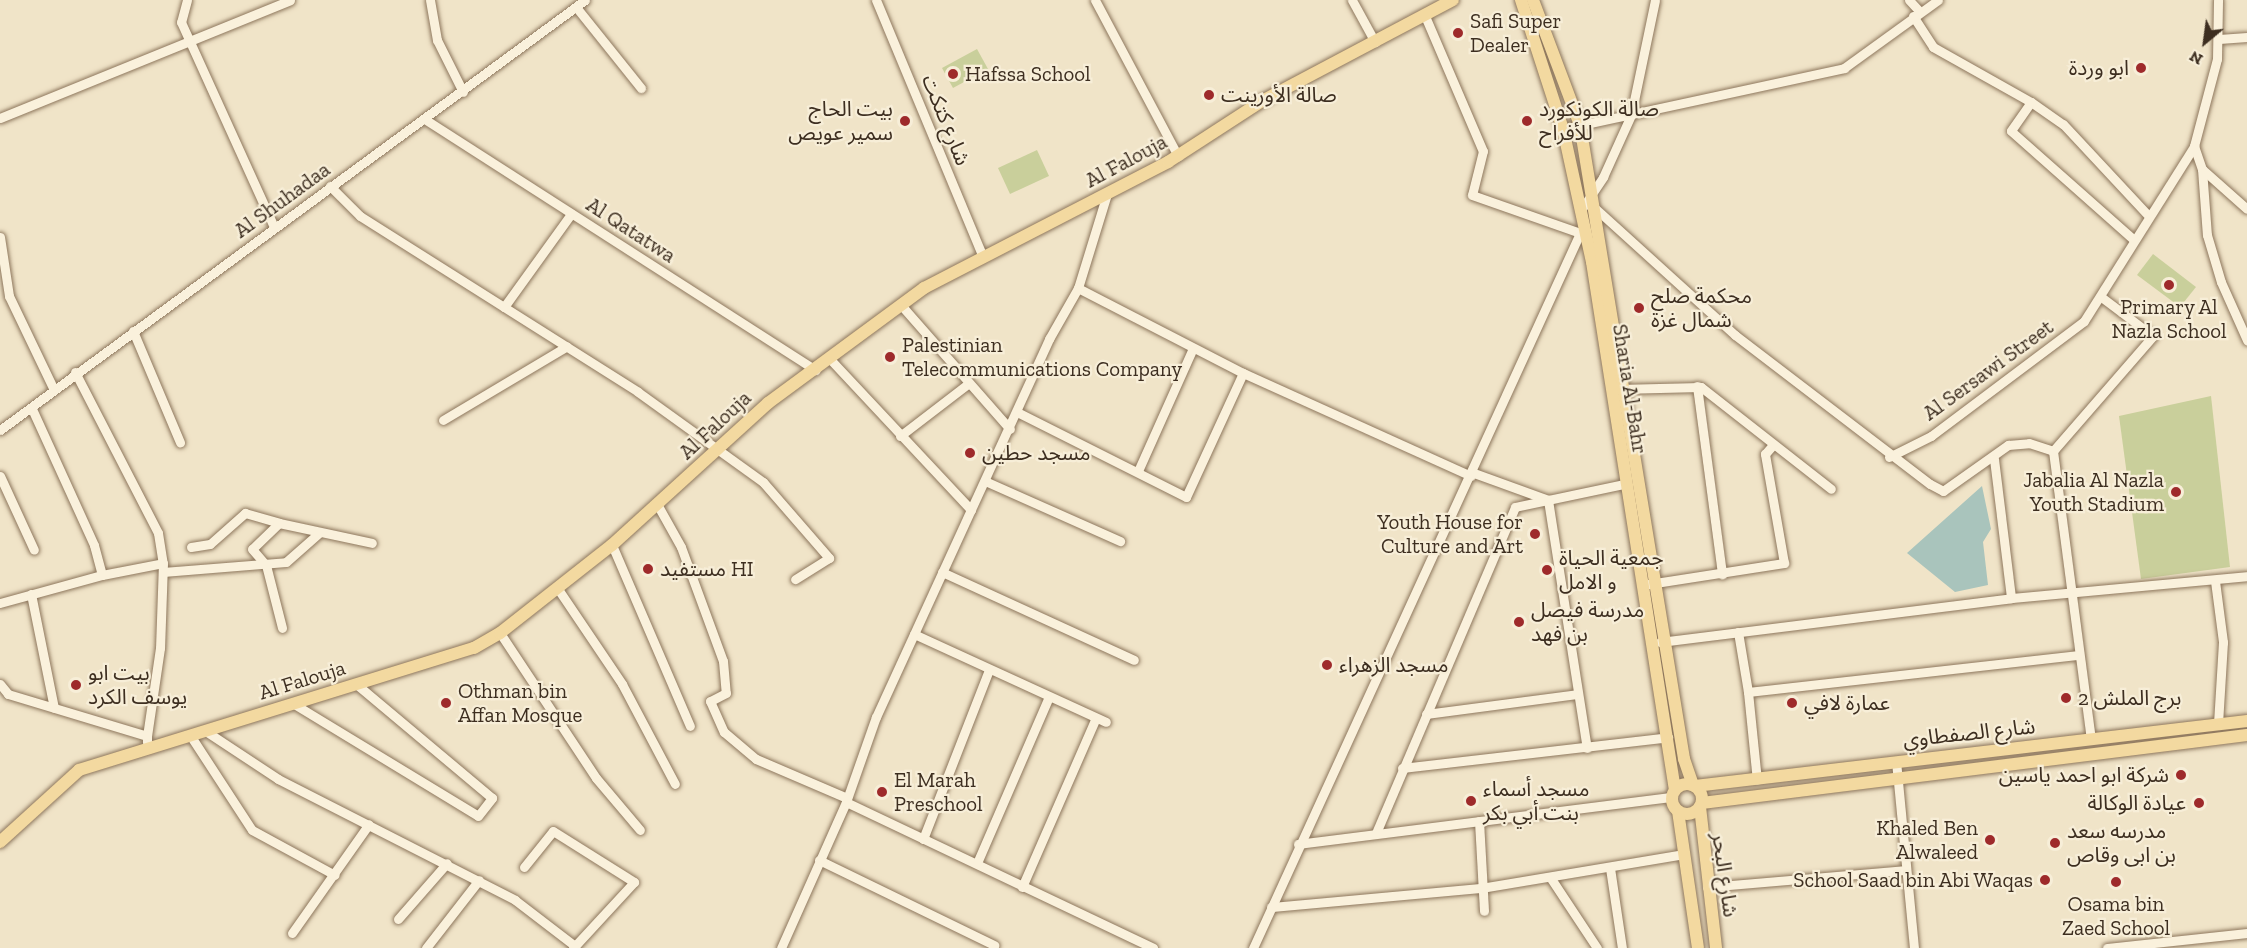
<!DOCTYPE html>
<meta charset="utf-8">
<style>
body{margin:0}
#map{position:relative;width:2247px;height:948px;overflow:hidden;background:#f0e4c8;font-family:"Zilla Slab","Noto Sans Arabic",serif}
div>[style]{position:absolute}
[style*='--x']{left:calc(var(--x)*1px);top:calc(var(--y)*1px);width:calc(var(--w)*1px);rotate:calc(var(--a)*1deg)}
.green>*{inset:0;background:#c9cf9b}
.water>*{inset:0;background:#a9c4bc}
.roads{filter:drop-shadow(0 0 2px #8d765c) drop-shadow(0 0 2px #8d765c)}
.minor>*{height:9px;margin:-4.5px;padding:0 4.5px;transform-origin:4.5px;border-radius:4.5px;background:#faf1dc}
.major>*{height:12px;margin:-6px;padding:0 6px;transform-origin:6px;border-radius:6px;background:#f3d9a0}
.major>.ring{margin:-6px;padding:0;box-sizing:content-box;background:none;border:12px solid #f3d9a0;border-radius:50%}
.dots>*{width:16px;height:16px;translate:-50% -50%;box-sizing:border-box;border:3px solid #f7eed8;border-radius:50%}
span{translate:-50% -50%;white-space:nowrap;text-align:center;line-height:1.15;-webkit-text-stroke:4.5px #f7eed8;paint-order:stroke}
.poi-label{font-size:21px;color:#3d2e20}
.left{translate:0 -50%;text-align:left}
.right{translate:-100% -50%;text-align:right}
.street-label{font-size:21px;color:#3d2e20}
.north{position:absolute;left:2175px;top:12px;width:60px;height:60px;-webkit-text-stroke:4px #f7eed8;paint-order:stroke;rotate:209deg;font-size:16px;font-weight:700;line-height:24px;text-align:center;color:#3d2e20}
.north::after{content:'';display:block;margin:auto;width:21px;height:27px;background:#3d2e20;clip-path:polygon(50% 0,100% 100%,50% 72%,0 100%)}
</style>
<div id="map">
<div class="green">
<i style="clip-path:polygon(977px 49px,988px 69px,953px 88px,942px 68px)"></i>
<i style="clip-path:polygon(1037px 150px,1049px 176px,1010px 194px,998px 168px)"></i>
<i style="clip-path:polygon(2153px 254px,2196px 287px,2180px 307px,2137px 275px)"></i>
<i style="clip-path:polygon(2211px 396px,2230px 567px,2141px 579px,2119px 416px)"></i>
</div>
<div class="water">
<i style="clip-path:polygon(1982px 486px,1991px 529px,1983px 542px,1988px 585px,1955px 592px,1907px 553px)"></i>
</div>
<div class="roads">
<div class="minor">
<i style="--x:187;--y:0;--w:23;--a:105"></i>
<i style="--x:181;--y:22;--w:225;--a:65.6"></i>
<i style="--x:430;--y:0;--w:41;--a:80.1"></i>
<i style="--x:437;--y:40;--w:58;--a:63.4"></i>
<i style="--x:876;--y:0;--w:276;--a:67.4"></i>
<i style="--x:1095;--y:0;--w:177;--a:62"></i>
<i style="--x:1352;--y:0;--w:48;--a:61.3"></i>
<i style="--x:1909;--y:0;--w:16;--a:47"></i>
<i style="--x:576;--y:7;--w:104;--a:51.3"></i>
<i style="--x:1425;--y:16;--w:147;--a:66.8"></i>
<i style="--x:1483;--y:151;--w:45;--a:104"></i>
<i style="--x:1472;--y:195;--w:114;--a:19.4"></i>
<i style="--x:1913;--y:16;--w:37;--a:57"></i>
<i style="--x:1933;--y:47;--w:112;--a:29.3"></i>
<i style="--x:2031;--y:102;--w:35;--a:125"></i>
<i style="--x:2011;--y:131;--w:163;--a:41.5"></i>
<i style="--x:2219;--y:39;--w:28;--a:-4"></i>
<i style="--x:2031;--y:102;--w:39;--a:35"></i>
<i style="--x:2063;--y:124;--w:123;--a:47"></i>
<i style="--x:0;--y:118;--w:313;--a:-22.1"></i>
<i style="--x:426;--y:120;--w:463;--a:32.7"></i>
<i style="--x:1563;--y:129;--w:288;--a:-12.2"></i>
<i style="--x:1844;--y:68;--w:116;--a:-35.9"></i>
<i style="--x:2194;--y:146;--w:24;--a:71"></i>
<i style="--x:2202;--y:169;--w:66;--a:85.7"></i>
<i style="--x:2207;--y:235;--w:49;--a:73.4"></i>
<i style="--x:2221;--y:282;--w:64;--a:65.9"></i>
<i style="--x:2202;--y:169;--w:60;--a:41.6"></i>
<i style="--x:330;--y:186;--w:42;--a:45"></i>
<i style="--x:360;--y:216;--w:329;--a:32.3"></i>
<i style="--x:638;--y:392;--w:154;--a:35.8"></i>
<i style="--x:763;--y:482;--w:101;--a:49"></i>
<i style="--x:829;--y:558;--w:40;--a:148"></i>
<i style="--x:1596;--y:209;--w:188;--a:42.2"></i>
<i style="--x:1735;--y:335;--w:245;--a:37.4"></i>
<i style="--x:1930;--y:484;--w:15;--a:28"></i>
<i style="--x:1943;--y:491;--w:80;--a:-35.3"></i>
<i style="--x:2008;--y:445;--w:21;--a:-5"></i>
<i style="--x:2029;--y:443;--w:25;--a:18"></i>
<i style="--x:2053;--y:451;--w:290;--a:82.5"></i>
<i style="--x:1581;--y:210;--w:40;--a:-56"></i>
<i style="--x:1603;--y:177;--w:68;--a:-65.7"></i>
<i style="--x:1631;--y:115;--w:117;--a:-78.2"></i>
<i style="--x:0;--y:237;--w:60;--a:81.3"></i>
<i style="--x:9;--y:296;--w:104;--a:64.4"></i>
<i style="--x:1078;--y:288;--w:186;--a:27.3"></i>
<i style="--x:1243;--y:373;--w:250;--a:24.3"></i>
<i style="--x:901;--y:305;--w:165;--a:48.7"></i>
<i style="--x:504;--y:307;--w:115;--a:-54.2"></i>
<i style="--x:133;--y:331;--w:121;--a:67.1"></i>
<i style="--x:829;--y:358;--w:208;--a:46.9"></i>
<i style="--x:75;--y:372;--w:181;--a:62.7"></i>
<i style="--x:158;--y:533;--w:30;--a:81"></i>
<i style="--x:1697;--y:386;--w:190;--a:82.4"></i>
<i style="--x:1618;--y:389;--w:83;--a:-1.4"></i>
<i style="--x:1701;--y:387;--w:165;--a:38.1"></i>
<i style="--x:1019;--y:413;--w:187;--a:26.7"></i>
<i style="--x:1186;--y:497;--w:136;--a:-65.3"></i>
<i style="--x:443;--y:420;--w:144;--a:-30.8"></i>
<i style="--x:0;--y:430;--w:726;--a:-36.32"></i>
<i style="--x:900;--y:436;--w:87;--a:-37.5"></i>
<i style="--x:2053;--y:451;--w:152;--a:-49"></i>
<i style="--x:2153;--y:336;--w:66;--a:-143"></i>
<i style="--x:1889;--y:457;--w:47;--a:-26.6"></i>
<i style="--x:1931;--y:436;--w:191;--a:-36.9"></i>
<i style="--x:2084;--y:321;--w:207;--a:-57.8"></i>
<i style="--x:2194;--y:146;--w:90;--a:-75.2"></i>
<i style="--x:2217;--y:59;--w:59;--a:-89"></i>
<i style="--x:1994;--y:459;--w:140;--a:83"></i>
<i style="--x:1138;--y:471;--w:135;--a:-65.9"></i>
<i style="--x:1474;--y:473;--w:79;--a:20"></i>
<i style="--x:0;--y:476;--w:81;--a:65.3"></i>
<i style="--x:985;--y:481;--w:148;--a:24"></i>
<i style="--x:1548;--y:500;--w:251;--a:81.1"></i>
<i style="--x:657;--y:504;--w:49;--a:60.8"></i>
<i style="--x:681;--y:547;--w:121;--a:69.8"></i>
<i style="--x:723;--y:661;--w:32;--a:85"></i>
<i style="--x:726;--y:693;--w:18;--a:153"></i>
<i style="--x:710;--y:701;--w:34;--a:66"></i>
<i style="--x:724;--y:732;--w:42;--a:40.2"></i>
<i style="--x:756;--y:759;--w:99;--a:23.2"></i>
<i style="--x:279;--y:523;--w:95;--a:12.1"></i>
<i style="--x:612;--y:545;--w:197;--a:66.7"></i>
<i style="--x:191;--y:547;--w:19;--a:-9"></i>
<i style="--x:210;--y:544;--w:47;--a:-41.5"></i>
<i style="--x:245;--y:513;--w:35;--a:16"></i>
<i style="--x:279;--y:523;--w:37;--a:136"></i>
<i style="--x:252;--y:549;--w:21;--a:49"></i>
<i style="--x:266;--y:565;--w:65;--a:75.7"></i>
<i style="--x:163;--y:572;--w:123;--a:-4.6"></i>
<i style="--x:286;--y:562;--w:44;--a:-41.3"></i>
<i style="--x:942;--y:572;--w:211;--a:24.6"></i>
<i style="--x:102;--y:575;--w:62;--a:-11.1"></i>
<i style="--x:163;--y:563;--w:85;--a:92"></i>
<i style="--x:160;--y:648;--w:89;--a:98.4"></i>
<i style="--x:2215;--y:581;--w:62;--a:82.5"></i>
<i style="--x:2223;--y:642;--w:82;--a:93.5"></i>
<i style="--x:1642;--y:585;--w:144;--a:-8.8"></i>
<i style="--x:1784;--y:563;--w:111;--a:-99.9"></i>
<i style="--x:1765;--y:454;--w:11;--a:-49"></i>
<i style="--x:558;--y:589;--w:115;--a:56"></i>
<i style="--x:622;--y:684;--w:113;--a:62.1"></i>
<i style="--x:31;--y:594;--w:116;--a:78.6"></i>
<i style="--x:0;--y:603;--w:106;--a:-15.4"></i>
<i style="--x:102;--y:575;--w:31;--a:-105"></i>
<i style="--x:94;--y:545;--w:149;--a:-114.5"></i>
<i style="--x:1738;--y:632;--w:61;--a:80.5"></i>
<i style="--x:1748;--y:692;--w:333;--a:-6.4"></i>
<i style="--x:500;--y:633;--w:174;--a:56.5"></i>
<i style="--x:596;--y:778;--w:68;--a:49.8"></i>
<i style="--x:914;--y:634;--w:211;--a:24.6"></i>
<i style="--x:1660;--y:642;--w:354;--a:-7.1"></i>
<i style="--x:2011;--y:598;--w:237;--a:-5.3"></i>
<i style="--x:0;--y:684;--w:13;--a:51"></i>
<i style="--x:8;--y:694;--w:145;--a:16.8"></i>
<i style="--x:147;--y:736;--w:6;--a:90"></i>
<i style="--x:1748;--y:692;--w:88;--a:84.2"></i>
<i style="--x:294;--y:704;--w:215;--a:31.3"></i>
<i style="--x:478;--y:816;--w:23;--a:-52"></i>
<i style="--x:492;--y:798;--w:177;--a:-140"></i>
<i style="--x:1426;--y:714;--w:152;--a:-7.5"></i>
<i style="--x:204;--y:730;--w:89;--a:33.5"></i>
<i style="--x:278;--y:779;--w:266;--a:27"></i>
<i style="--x:515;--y:900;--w:76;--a:37.5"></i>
<i style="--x:190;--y:735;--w:113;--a:56.9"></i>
<i style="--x:252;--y:830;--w:94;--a:28.5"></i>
<i style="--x:1896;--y:761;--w:188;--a:84.5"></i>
<i style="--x:1402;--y:768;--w:268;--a:-6.6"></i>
<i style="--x:846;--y:802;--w:340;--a:25.4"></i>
<i style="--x:1479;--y:821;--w:90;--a:86.8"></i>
<i style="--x:1376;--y:833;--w:354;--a:-66.9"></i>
<i style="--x:1515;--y:507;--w:111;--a:-11.9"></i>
<i style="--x:923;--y:839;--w:181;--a:-68.7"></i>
<i style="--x:1298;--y:844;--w:377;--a:-7.2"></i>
<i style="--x:819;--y:860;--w:195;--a:25.9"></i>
<i style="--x:977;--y:863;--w:181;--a:-66.6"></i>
<i style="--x:524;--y:867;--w:46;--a:-51.1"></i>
<i style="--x:553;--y:831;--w:96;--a:32.2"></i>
<i style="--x:634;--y:882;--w:90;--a:132.7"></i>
<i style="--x:1610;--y:868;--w:81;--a:81.5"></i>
<i style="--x:1550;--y:877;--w:85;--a:56.5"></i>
<i style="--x:1022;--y:887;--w:184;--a:-66.4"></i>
<i style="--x:1707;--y:887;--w:199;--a:-4.9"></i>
<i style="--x:1271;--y:907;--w:211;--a:-5.2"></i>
<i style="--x:1481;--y:888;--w:206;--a:-9.5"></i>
<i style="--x:398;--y:919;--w:74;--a:-48.8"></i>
<i style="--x:292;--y:933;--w:133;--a:-54.8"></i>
<i style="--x:426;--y:948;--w:86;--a:-52.1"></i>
<i style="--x:781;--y:948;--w:160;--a:-66"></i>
<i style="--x:846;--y:802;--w:90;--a:-70.6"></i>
<i style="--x:876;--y:717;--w:416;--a:-65.4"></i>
<i style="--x:1049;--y:339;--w:59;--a:-60.4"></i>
<i style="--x:1078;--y:288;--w:98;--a:-72.9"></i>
<i style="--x:1253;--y:948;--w:786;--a:-65.42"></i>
<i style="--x:1580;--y:233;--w:5;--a:11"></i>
<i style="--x:2107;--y:948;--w:141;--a:-6.1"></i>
</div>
<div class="major">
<i style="--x:1521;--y:0;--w:136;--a:72"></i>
<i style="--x:1563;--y:129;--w:136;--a:77.7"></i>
<i style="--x:1592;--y:262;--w:534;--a:81.07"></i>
<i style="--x:1533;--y:0;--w:134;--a:69.4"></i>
<i style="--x:1580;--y:125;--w:642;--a:80.68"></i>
<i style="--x:1684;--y:759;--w:28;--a:71"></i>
<i class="ring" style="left:1672px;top:784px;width:18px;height:18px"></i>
<i style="--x:1695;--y:786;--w:556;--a:-6.72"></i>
<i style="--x:1702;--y:803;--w:549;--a:-7.11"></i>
<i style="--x:1700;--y:807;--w:142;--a:83.5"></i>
<i style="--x:1678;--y:811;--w:138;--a:81.7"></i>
<i style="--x:0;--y:842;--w:107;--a:-42.3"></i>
<i style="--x:79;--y:770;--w:413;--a:-17.2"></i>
<i style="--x:474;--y:648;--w:30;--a:-30"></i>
<i style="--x:500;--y:633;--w:142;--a:-38.2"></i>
<i style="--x:612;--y:545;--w:211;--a:-42.3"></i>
<i style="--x:768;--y:403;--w:194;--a:-36.4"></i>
<i style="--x:924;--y:288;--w:275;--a:-27.3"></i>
<i style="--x:1168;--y:162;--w:112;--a:-33"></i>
<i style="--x:1262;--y:101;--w:216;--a:-27.9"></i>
</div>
</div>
<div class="dots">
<i style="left:1458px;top:33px;background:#9e2a2b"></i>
<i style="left:2141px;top:68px;background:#9e2a2b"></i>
<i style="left:953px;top:74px;background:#9e2a2b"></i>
<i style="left:1209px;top:95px;background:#9e2a2b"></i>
<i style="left:905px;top:121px;background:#9e2a2b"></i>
<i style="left:1527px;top:121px;background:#9e2a2b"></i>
<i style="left:2169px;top:285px;background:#9e2a2b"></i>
<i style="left:1639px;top:308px;background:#9e2a2b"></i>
<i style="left:890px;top:357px;background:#9e2a2b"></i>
<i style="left:970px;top:453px;background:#9e2a2b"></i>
<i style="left:2176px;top:492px;background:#9e2a2b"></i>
<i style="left:1535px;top:534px;background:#9e2a2b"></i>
<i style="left:648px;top:569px;background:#9e2a2b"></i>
<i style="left:1547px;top:570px;background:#9e2a2b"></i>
<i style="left:1519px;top:622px;background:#9e2a2b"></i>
<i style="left:1327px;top:665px;background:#9e2a2b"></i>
<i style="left:76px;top:685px;background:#9e2a2b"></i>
<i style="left:2066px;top:698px;background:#9e2a2b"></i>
<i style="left:446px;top:703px;background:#9e2a2b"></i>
<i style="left:1792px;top:703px;background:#9e2a2b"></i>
<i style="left:2181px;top:775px;background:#9e2a2b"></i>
<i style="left:882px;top:792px;background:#9e2a2b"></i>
<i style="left:1471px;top:801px;background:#9e2a2b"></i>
<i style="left:2199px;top:803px;background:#9e2a2b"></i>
<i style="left:1990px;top:840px;background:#9e2a2b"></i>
<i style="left:2055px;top:843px;background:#9e2a2b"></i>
<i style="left:2045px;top:880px;background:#9e2a2b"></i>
<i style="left:2116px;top:882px;background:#9e2a2b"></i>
</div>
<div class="poi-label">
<span class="left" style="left:1470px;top:33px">Safi Super<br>Dealer</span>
<span class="right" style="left:2129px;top:68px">ابو وردة</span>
<span class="left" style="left:965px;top:74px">Hafssa School</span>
<span class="left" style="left:1221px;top:95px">صالة الأورينت</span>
<span class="right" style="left:893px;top:121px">بيت الحاج<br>سمير عويص</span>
<span class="left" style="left:1539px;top:121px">صالة الكونكورد<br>للأفراح</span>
<span class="left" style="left:1651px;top:308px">محكمة صلح<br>شمال غزة</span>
<span style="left:2169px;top:319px">Primary Al<br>Nazla School</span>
<span class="left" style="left:902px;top:357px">Palestinian<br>Telecommunications Company</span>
<span class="left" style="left:982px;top:453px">مسجد حطين</span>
<span class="right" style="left:2164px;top:492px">Jabalia Al Nazla<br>Youth Stadium</span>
<span class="right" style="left:1523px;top:534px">Youth House for<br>Culture and Art</span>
<span class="left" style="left:1559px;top:570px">جمعية الحياة<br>و الامل</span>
<span class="left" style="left:660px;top:569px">مستفيد HI</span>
<span class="left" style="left:1531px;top:622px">مدرسة فيصل<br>بن فهد</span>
<span class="left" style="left:1339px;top:665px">مسجد الزهراء</span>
<span class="left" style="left:88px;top:685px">بيت ابو<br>يوسف الكرد</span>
<span class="left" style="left:458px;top:703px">Othman bin<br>Affan Mosque</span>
<span class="left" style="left:2078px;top:698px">برج الملش 2</span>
<span class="left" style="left:1804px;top:703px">عمارة لافي</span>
<span class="right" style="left:2169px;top:775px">شركة ابو احمد ياسين</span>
<span class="left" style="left:894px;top:792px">El Marah<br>Preschool</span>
<span class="left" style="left:1483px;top:801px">مسجد أسماء<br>بنت أبي بكر</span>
<span class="right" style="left:2186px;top:803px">عيادة الوكالة</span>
<span class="right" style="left:1978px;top:840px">Khaled Ben<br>Alwaleed</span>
<span class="left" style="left:2067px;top:843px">مدرسه سعد<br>بن ابى وقاص</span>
<span class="right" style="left:2033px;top:880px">School Saad bin Abi Waqas</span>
<span style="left:2116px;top:916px">Osama bin<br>Zaed School</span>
</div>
<div class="street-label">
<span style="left:946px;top:120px;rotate:68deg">شارع كتكت</span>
<span style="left:1126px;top:161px;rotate:-28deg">Al Falouja</span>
<span style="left:282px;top:200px;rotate:-36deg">Al Shuhadaa</span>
<span style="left:631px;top:230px;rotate:33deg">Al Qatatwa</span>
<span style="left:1988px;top:370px;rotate:-36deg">Al Sersawi Street</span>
<span style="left:1630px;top:389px;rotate:81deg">Sharia Al-Bahr</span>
<span style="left:715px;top:425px;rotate:-43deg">Al Falouja</span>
<span style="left:302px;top:680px;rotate:-17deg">Al Falouja</span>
<span style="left:1969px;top:733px;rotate:-6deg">شارع الصفطاوي</span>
<span style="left:1725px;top:875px;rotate:82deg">شارع البحر</span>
</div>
<div class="north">N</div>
</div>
